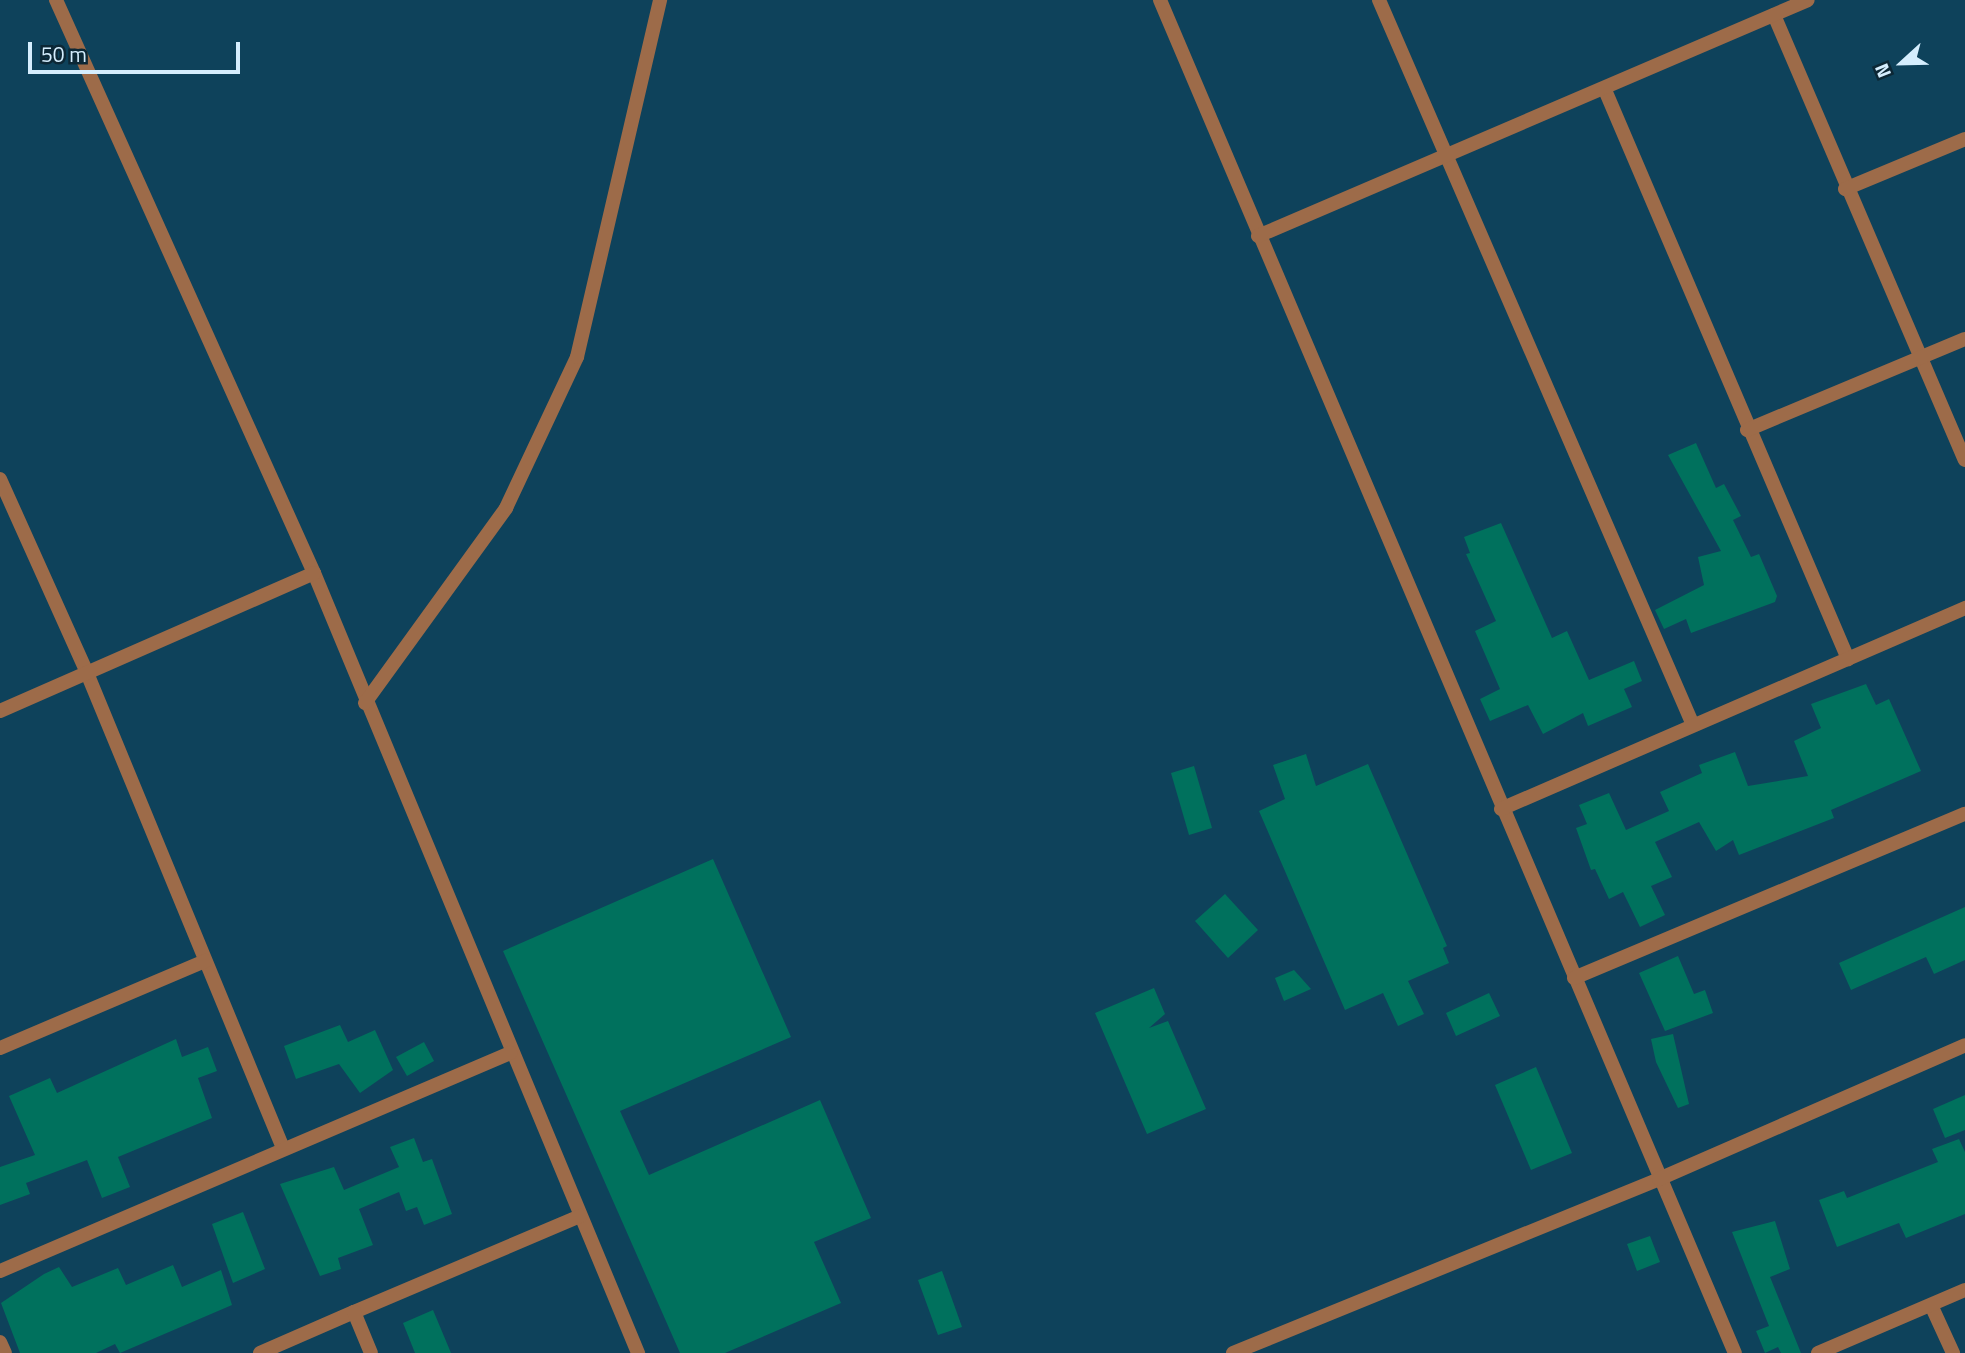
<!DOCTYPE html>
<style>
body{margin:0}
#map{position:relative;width:1965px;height:1353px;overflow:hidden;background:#0e425b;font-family:"Titillium Web",sans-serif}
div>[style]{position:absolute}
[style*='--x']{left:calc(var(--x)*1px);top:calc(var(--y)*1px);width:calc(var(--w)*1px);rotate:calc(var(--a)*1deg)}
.building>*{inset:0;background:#00715d}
.street>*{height:14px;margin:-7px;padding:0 7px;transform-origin:7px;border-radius:7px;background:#9d6b49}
span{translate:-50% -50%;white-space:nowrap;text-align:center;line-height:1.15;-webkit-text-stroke:6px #0c2735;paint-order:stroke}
.north{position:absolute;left:1867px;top:28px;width:70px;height:70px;-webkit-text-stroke:5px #0c2735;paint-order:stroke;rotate:248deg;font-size:19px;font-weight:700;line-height:28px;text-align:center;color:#d5eefe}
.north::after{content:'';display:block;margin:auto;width:24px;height:32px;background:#d5eefe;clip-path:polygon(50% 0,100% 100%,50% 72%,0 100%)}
.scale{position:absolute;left:28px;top:42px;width:212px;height:32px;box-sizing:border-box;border:4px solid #d5eefe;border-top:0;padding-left:9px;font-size:21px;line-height:24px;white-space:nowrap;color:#d5eefe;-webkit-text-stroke:5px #0c2735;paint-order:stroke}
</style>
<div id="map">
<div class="building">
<i style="clip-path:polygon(1696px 443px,1716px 488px,1724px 484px,1741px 516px,1733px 520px,1751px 557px,1759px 554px,1777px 596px,1775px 602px,1691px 633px,1686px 619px,1664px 629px,1655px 610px,1704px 585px,1698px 557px,1721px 551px,1668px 455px)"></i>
<i style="clip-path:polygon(1501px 523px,1552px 638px,1567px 631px,1589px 680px,1634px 661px,1642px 681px,1624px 689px,1632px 707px,1588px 726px,1583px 713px,1543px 734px,1528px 705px,1490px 721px,1480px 699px,1500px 689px,1475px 631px,1496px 621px,1466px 554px,1470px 553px,1464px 537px)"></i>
<i style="clip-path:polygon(1866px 684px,1876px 705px,1889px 699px,1921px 771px,1831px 810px,1834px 818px,1739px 855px,1733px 840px,1716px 851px,1699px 822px,1655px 842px,1672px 877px,1651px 886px,1665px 915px,1640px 927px,1623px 892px,1609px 899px,1595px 869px,1591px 870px,1576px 828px,1587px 824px,1579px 805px,1609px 793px,1626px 830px,1669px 811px,1660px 792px,1702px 773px,1699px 765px,1735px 752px,1748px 786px,1808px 776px,1794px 741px,1821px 728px,1811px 704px)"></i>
<i style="clip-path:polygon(1306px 754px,1316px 786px,1368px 764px,1447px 946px,1443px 948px,1449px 963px,1408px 981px,1424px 1014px,1398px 1026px,1383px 993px,1345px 1010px,1259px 811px,1285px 799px,1273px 765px)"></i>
<i style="clip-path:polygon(1194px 766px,1212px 828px,1189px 835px,1171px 773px)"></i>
<i style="clip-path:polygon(713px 859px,791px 1037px,620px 1111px,649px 1175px,820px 1100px,871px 1218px,814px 1242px,841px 1303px,725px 1353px,680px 1353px,503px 951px)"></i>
<i style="clip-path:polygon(1225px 894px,1258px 930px,1228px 958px,1195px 921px)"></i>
<i style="clip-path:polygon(1965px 907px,1965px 960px,1934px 974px,1926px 957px,1851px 990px,1839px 963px)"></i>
<i style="clip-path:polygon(1678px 956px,1694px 994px,1705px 990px,1713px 1013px,1665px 1031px,1639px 973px)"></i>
<i style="clip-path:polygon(1294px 970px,1311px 989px,1284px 1001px,1275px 978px)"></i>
<i style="clip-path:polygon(1154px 988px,1165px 1014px,1149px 1028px,1168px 1021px,1206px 1109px,1147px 1134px,1095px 1013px)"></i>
<i style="clip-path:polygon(1489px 993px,1500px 1016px,1456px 1036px,1446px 1013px)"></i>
<i style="clip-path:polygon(340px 1025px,348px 1042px,375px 1030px,393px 1070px,360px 1093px,339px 1064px,296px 1079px,284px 1046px)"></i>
<i style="clip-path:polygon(1673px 1034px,1689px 1104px,1678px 1108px,1656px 1062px,1651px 1039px)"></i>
<i style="clip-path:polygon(176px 1039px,182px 1057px,208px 1047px,217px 1071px,198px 1078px,212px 1118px,118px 1157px,130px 1187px,102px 1198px,87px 1160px,26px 1183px,30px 1194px,0 1205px,0 1167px,35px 1155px,9px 1096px,50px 1078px,57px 1093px)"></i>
<i style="clip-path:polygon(424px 1042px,434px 1061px,407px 1076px,396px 1057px)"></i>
<i style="clip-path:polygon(1536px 1067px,1572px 1153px,1531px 1170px,1495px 1085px)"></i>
<i style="clip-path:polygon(1965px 1095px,1965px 1130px,1945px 1138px,1933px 1109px)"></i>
<i style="clip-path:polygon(414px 1138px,423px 1162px,432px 1159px,452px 1214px,424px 1225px,417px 1207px,406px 1211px,399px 1192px,359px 1209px,373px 1245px,338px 1258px,341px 1269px,320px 1276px,280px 1184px,334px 1167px,344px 1190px,399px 1167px,390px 1147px)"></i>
<i style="clip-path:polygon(1959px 1139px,1965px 1152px,1965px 1214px,1906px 1238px,1899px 1223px,1837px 1247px,1819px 1200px,1844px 1191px,1847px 1198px,1938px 1162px,1932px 1149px)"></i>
<i style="clip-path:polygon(243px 1212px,265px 1269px,233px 1283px,212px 1224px)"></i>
<i style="clip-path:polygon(1775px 1221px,1790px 1269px,1770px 1277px,1801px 1353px,1781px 1353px,1778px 1347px,1765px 1353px,1756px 1331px,1769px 1326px,1732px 1232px)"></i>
<i style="clip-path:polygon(1650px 1236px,1660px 1262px,1637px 1271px,1627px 1244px)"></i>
<i style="clip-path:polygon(173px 1265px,182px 1287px,221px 1270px,232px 1305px,120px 1353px,115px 1344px,96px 1353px,20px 1353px,1px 1303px,44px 1274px,59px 1267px,72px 1287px,118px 1268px,126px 1285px)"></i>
<i style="clip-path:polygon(942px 1271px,962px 1327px,938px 1335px,918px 1280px)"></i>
<i style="clip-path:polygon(433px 1310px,451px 1353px,415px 1353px,403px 1323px)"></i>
</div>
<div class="street">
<i style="--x:56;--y:0;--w:628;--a:65.76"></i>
<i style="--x:314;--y:573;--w:845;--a:67.44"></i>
<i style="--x:1160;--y:0;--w:1470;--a:66.98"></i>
<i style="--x:1379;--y:0;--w:790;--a:66.58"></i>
<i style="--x:1774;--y:15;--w:484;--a:66.8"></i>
<i style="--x:1605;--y:90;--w:619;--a:66.87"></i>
<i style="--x:1845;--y:189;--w:130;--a:-22.6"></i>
<i style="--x:1258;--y:236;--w:598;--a:-23.22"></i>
<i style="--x:1747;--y:430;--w:236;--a:-22.7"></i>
<i style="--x:0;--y:479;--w:213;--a:65.8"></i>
<i style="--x:87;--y:673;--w:514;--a:67.58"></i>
<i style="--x:365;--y:703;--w:241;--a:-54.1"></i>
<i style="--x:506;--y:508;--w:167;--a:-64.8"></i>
<i style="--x:577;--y:357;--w:367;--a:-76.9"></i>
<i style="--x:0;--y:711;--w:343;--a:-23.7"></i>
<i style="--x:1501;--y:809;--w:506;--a:-23.42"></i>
<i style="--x:1574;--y:978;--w:424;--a:-22.8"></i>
<i style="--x:0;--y:1048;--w:223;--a:-23"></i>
<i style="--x:0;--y:1271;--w:555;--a:-23.14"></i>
<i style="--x:1931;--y:1305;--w:53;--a:65.4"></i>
<i style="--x:354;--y:1312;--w:246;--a:-23"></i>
<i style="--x:0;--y:1342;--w:12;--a:66"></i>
<i style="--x:260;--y:1353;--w:103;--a:-23.6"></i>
<i style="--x:354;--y:1312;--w:44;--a:67.5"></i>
<i style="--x:1233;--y:1353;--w:460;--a:-22.2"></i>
<i style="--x:1659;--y:1179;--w:334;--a:-23.6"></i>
<i style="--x:1818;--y:1353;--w:160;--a:-23.2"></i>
</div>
<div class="north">N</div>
<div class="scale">50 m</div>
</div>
